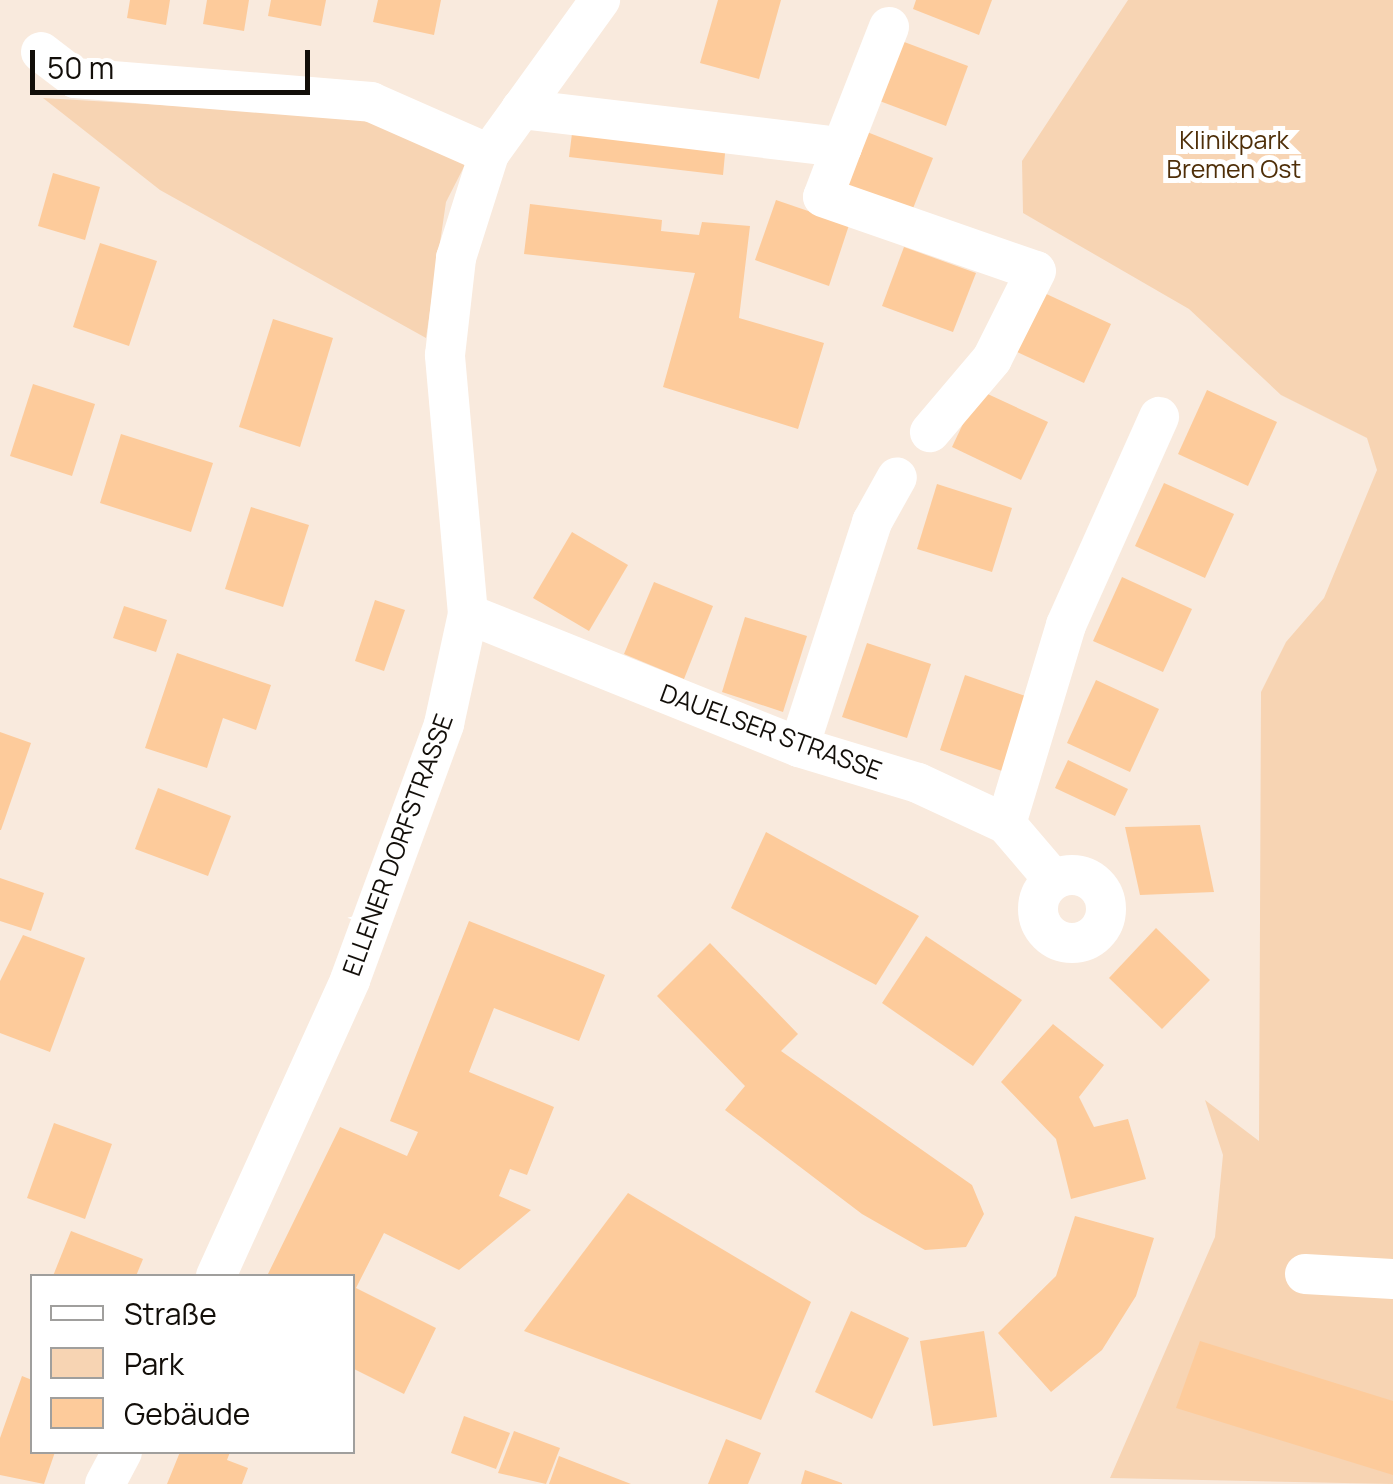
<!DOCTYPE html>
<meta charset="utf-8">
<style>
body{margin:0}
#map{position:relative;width:1393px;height:1484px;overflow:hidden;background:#f9eadd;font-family:Manrope,sans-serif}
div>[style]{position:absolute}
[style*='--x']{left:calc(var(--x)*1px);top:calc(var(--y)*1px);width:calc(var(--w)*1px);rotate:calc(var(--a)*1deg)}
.green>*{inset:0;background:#f7d4b3}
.building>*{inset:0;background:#fdcb9b}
.minor>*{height:40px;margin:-20px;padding:0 20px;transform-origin:20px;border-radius:20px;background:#fff}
.minor>.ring{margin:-20px;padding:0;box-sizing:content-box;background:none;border:40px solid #fff;border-radius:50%}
span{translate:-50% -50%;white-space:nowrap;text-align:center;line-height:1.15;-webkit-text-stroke:10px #fff;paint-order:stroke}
.park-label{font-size:25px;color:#4f2f09}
.street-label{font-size:25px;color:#120e09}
.legend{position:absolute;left:30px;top:1274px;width:325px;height:180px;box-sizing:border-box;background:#fff;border:2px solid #a09f9d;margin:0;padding:12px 18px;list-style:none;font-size:30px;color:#120e09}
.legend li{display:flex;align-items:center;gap:20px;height:50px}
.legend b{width:50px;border:2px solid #a09f9d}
.scale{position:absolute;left:30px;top:50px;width:280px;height:45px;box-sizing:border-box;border:5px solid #120e09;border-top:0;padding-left:12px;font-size:30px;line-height:35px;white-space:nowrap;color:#120e09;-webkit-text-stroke:8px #fff;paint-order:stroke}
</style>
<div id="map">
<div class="green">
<i style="clip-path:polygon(1128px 0,1393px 0,1393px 1484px,1110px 1478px,1215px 1237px,1223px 1155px,1205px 1100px,1259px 1141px,1261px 692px,1286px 642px,1324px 598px,1377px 470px,1367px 438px,1281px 395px,1189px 309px,1023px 213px,1022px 161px)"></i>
<i style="clip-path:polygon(43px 98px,381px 118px,471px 153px,446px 202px,426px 338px,160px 190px)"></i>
</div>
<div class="building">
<i style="clip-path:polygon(130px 0,170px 0,166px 25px,127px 18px)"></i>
<i style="clip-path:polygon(207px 0,249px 0,244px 31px,203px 24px)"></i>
<i style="clip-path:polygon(271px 0,326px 0,321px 26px,268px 16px)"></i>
<i style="clip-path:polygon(378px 0,441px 0,434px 35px,373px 22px)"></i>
<i style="clip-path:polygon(718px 0,781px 0,759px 79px,700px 63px)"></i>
<i style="clip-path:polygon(916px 0,992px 0,979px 35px,913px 9px)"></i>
<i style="clip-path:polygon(899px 40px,968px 66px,946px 126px,877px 100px)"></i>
<i style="clip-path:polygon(573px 126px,726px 143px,723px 175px,569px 157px)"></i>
<i style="clip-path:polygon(862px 130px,933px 158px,910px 216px,839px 189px)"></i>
<i style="clip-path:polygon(53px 173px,100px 187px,85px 240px,38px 226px)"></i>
<i style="clip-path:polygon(776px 200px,849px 225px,829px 286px,755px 260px)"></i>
<i style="clip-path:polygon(530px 204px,662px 220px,661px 231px,699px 235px,702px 222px,750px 226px,739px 318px,824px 343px,798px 429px,663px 387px,695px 273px,524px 254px)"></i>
<i style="clip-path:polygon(100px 243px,157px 261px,129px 346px,73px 327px)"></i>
<i style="clip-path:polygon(904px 247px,976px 273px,953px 332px,882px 306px)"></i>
<i style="clip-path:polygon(1040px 291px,1111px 324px,1084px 383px,1013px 350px)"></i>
<i style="clip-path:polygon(273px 319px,333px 338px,300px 447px,239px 427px)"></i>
<i style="clip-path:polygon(33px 384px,95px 404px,72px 476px,10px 456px)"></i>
<i style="clip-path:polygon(979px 390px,1048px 422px,1021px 480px,952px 447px)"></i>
<i style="clip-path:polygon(1207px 390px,1277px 422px,1248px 486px,1178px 454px)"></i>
<i style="clip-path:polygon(121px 434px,213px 463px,191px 532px,100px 503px)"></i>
<i style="clip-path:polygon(1164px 483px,1234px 514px,1205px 578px,1135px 546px)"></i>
<i style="clip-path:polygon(937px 484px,1012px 508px,992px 572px,917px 549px)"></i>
<i style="clip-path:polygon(251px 507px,309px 525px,283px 607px,225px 589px)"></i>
<i style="clip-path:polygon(572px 532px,628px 565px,589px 631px,533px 598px)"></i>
<i style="clip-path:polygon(1122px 577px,1192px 609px,1163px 672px,1093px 641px)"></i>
<i style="clip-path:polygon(654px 582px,713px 606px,684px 679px,624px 654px)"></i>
<i style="clip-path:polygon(375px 600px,405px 610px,384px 671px,355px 661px)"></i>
<i style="clip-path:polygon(124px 606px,167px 620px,156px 652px,113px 638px)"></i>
<i style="clip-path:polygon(745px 617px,807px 636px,783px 712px,722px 692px)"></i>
<i style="clip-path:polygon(867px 643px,931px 664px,907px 738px,842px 717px)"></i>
<i style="clip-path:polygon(177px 653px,271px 685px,256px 730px,223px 718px,207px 768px,145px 748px)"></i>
<i style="clip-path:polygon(965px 675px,1031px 698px,1005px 772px,940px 750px)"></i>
<i style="clip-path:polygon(1096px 680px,1159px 709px,1130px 772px,1067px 743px)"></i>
<i style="clip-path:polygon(0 732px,31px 743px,1px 830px,0 830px)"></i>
<i style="clip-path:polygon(1068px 760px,1128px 789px,1115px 816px,1055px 788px)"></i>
<i style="clip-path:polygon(158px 788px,231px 816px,208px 876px,135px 849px)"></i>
<i style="clip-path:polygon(1200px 825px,1214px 892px,1140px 895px,1125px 827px)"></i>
<i style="clip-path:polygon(766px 832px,919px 916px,876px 985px,731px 908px)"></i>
<i style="clip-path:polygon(0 878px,44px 893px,31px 931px,0 921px)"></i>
<i style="clip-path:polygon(469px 921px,605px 975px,579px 1041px,494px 1008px,469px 1072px,554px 1107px,527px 1175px,510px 1169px,499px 1196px,531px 1210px,459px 1270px,384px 1233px,356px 1288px,436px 1328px,404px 1394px,352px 1368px,352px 1276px,267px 1276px,340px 1127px,407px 1156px,418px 1132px,390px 1121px)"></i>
<i style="clip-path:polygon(1156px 928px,1210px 980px,1162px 1029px,1109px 978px)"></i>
<i style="clip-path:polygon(23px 935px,85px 958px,50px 1052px,0 1033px,0 981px)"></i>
<i style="clip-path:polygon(926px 936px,1022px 1000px,973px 1066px,882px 1003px)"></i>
<i style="clip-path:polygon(710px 943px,798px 1034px,781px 1051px,972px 1185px,984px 1214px,966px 1247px,925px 1250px,862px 1214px,725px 1110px,745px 1086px,657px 996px)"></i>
<i style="clip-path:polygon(1053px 1024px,1104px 1065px,1079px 1097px,1094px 1127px,1128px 1119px,1146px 1179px,1071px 1199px,1056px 1139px,1001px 1082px)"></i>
<i style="clip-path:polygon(54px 1123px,112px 1144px,85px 1219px,27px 1198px)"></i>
<i style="clip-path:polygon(628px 1193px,811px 1302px,761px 1420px,524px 1331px)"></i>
<i style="clip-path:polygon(1075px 1216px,1154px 1238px,1136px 1296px,1102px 1350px,1051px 1392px,998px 1333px,1056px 1276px)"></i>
<i style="clip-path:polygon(71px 1231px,143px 1259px,136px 1276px,53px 1276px)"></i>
<i style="clip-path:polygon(851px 1311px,909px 1338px,872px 1419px,815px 1392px)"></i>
<i style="clip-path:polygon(984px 1331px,997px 1417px,933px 1426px,920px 1341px)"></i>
<i style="clip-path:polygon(1200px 1341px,1393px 1401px,1393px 1475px,1176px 1408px)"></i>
<i style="clip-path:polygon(22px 1376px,32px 1380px,32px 1452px,55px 1452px,44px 1484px,0 1475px,0 1438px)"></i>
<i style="clip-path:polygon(464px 1416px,510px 1433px,496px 1469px,451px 1453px)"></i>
<i style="clip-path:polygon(514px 1431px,560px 1448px,546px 1484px,498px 1473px)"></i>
<i style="clip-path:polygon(726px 1439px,761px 1453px,748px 1484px,708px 1484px)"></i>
<i style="clip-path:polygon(180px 1452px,230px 1452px,227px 1460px,248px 1468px,242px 1484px,167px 1484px)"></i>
<i style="clip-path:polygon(559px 1456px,631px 1484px,549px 1484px)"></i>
<i style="clip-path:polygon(805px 1470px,842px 1483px,842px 1484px,801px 1484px)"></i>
</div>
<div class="minor">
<i style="--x:41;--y:52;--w:43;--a:37.4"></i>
<i style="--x:75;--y:78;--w:297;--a:4.6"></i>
<i style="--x:371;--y:102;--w:129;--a:23.8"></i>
<i style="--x:521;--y:109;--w:323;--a:6.8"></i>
<i style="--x:842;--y:147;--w:53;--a:110.8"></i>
<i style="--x:823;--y:197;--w:225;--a:19.2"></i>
<i style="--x:1036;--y:271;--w:98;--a:116.6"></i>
<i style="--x:992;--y:359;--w:96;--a:130.3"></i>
<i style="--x:842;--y:147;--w:129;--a:-68.6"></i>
<i style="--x:468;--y:614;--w:357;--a:21.9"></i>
<i style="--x:799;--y:747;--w:124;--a:16.8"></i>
<i style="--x:918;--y:783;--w:97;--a:25"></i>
<i style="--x:1006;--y:824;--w:72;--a:49.5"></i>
<i style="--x:799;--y:747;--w:237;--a:-72"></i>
<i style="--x:872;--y:522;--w:51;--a:-60.9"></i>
<i style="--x:1006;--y:824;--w:208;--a:-73.2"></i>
<i style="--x:1066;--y:625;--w:228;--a:-65.9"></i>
<i class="ring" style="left:1038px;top:875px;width:28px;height:28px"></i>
<i style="--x:1305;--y:1274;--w:88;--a:3.3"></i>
<i style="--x:216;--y:1276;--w:325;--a:-65.6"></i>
<i style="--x:350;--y:980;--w:273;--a:-69.8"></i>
<i style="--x:444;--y:724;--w:113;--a:-77.7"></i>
<i style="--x:468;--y:614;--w:260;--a:-95.1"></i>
<i style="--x:445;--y:355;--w:98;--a:-83.5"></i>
<i style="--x:456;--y:258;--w:109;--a:-72.4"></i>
<i style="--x:489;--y:154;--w:190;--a:-54.2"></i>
<i style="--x:105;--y:1484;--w:36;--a:-62"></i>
</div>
<div class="park-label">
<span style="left:1234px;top:155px">Klinikpark<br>Bremen Ost</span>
</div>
<div class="street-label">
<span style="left:771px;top:732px;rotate:20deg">DAUELSER STRASSE</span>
<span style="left:398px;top:845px;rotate:-70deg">ELLENER DORFSTRASSE</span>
</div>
<ul class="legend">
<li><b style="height:12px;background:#fff"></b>Straße</li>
<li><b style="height:28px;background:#f7d4b3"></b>Park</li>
<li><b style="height:28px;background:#fdcb9b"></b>Gebäude</li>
</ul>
<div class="scale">50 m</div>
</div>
